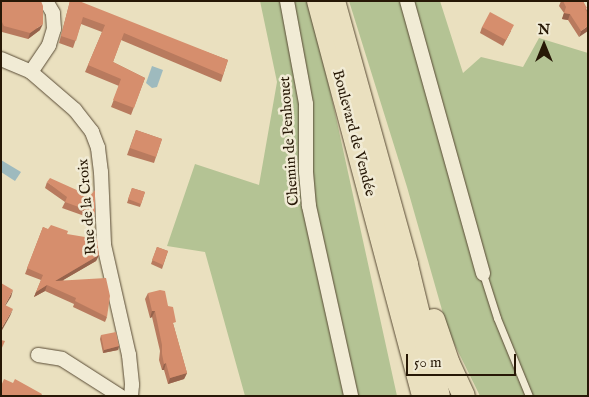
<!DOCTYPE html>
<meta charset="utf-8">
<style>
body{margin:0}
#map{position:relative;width:589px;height:397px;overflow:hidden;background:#eae0bf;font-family:"IM FELL English",serif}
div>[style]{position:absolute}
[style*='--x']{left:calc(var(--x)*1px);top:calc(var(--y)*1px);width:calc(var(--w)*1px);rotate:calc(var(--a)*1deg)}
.green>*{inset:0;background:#b4c394}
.water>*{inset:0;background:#9ebabe}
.roads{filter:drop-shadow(0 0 1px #584a34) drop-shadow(0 0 1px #584a34)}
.service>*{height:7px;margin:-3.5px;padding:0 3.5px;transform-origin:3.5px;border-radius:3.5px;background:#f1ebd5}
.minor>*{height:14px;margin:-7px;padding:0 7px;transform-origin:7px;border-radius:7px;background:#f1ebd5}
.trunk>*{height:22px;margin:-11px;padding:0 11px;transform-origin:11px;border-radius:11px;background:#eae0bf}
.wall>*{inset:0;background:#b87a5e}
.shaded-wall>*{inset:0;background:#96634c}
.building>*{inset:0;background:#d68e6d}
span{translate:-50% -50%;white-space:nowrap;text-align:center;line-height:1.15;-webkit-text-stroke:5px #f1ebd5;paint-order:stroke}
.street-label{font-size:15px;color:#271806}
.frame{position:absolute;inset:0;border:2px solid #271806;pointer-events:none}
.north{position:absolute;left:519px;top:20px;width:50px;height:50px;-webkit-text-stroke:4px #f1ebd5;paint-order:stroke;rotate:0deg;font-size:14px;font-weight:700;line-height:20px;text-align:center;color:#271806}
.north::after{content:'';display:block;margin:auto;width:18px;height:22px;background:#271806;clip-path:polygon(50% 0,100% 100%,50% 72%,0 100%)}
.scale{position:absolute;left:406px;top:354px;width:110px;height:22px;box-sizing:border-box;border:2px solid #271806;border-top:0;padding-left:6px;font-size:15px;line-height:18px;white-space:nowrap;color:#271806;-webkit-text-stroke:4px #f1ebd5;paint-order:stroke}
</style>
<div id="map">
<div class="green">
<i style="clip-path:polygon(260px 1px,307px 1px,330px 90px,397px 396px,245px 396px,205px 252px,167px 246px,195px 164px,259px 185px,277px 82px)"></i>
<i style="clip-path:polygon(349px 1px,440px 1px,463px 73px,481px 57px,523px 67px,539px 38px,588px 53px,588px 396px,480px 396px,448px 331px,407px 187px)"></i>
</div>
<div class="water">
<i style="clip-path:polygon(152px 66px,163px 70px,157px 87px,152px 88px,146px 83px)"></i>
<i style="clip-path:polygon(1px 160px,21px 172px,15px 181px,1px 172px)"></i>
</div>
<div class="roads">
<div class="service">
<i style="--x:483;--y:274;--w:46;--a:72.3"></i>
<i style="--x:497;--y:318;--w:84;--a:67.7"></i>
</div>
<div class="minor">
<i style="--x:287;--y:1;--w:105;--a:79.5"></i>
<i style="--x:306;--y:104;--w:68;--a:90"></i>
<i style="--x:306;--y:172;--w:34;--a:85"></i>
<i style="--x:309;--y:206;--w:195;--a:77.5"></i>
<i style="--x:407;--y:1;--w:283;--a:74.4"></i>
<i style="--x:1;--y:59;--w:33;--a:23"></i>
<i style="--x:31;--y:72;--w:58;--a:40.8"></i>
<i style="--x:75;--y:110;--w:28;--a:52"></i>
<i style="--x:92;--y:132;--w:17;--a:69"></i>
<i style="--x:98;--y:148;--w:24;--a:83"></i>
<i style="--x:101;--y:172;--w:73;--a:87.6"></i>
<i style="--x:104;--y:245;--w:113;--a:77.2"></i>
<i style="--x:129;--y:355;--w:30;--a:84"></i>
<i style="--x:132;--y:385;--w:11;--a:95"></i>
<i style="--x:31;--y:72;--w:32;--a:-56"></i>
<i style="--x:49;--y:45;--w:17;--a:-73"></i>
<i style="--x:54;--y:29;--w:16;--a:-94"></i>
<i style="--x:53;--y:13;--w:14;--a:-120"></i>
<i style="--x:38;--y:355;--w:24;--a:9"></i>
<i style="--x:62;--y:359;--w:69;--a:32.5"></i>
</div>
<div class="trunk">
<i style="--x:318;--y:1;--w:409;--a:75.1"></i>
<i style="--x:334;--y:1;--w:274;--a:74.5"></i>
<i style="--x:407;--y:265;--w:135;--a:76.3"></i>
<i style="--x:434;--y:320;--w:46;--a:71.2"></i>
<i style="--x:449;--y:364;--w:35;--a:65"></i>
</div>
</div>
<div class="wall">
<i style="clip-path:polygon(1px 1px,40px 30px,28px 39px,2px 32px,1px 30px)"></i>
<i style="clip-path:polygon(70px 1px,228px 60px,221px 82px,121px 40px,113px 62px,145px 78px,131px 115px,111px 107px,119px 86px,85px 72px,102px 32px,81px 24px,73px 48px,59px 43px)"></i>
<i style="clip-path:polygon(561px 1px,583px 1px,588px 13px,579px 37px,568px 20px,562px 19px,564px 13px,559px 6px)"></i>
<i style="clip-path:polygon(482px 27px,511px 31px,503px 46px,480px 33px)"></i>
<i style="clip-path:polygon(136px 130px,162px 139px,154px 163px,127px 155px)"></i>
<i style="clip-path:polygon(47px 182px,95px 213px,93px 219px,62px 208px,65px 202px,45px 188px)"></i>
<i style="clip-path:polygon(132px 188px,145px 192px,140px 207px,127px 203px)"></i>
<i style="clip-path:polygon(43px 227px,99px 255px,96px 261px,63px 280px,107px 317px,105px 322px,73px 307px,74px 304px,45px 291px,34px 297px,41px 280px,25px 274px)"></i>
<i style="clip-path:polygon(157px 247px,168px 251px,162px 269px,151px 264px)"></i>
<i style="clip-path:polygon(148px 293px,168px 306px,174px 327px,187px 373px,184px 379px,168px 384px,164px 370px,162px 370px,159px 360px,160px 351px,152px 317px,150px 318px,145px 299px)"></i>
<i style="clip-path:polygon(101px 335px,119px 346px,118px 350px,103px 353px,100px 339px)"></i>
</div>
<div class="shaded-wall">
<i style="clip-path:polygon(564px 13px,570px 14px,568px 20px,562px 19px)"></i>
<i style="clip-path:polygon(43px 24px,40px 30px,28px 39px,30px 33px)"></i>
<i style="clip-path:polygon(588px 26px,588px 31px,579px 37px,581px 31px)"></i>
<i style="clip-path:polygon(99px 255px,96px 261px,53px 286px,55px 281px)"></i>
<i style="clip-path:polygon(47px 285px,45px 291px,34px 297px,36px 292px)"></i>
<i style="clip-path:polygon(13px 290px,11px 297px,2px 311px,5px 305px)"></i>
<i style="clip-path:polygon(13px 309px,10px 316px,1px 332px,1px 329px)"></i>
<i style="clip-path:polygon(152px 311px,155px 311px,152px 317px,150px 318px)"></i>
<i style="clip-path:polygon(119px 346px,118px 350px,103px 353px,104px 350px)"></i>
<i style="clip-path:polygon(166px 363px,164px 370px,162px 370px,164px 364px)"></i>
<i style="clip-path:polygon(187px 373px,184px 379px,168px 384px,170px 378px)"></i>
</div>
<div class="building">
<i style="clip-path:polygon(1px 1px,41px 1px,43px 6px,43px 24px,30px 33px,4px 26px,1px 20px)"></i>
<i style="clip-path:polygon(70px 1px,79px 1px,228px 60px,223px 75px,124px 33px,113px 62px,145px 78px,134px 108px,113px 100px,121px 79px,88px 65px,105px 25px,83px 17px,76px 41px,61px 36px)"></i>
<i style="clip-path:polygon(563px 1px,583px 1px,587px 8px,585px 9px,588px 13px,588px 26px,581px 31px,570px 14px,564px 13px,566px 7px)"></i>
<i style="clip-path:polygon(490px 12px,514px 25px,506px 40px,482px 27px)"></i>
<i style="clip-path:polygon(136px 130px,162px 139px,156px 157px,130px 148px)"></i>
<i style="clip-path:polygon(50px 178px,90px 196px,95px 190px,95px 213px,65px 202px,67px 197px,47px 182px)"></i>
<i style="clip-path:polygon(132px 188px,145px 192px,141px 204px,128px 199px)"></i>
<i style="clip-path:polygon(51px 225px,68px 231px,67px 234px,97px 239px,99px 255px,55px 281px,106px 278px,110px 296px,107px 317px,75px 301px,76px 298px,47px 285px,36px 292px,43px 275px,27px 268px,43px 227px,48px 229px)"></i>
<i style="clip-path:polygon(157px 247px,168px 251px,163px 265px,152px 260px)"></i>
<i style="clip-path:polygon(1px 283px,13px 290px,5px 305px,13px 309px,1px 329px)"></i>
<i style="clip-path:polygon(160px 290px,165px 291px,168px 306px,173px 307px,176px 322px,173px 323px,187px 373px,170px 378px,166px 363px,164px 364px,162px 354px,162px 345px,155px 311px,152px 311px,148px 293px)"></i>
<i style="clip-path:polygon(116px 332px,119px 346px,104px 350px,101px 335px)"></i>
<i style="clip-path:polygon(1px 340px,5px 341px,1px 350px)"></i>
<i style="clip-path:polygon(4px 379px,13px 383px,15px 379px,42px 394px,41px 396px,1px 396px,1px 386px)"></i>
</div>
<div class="street-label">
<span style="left:354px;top:133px;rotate:75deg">Boulevard de Vendée</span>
<span style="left:289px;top:141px;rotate:-94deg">Chemin de Penhouet</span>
<span style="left:87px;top:207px;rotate:-95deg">Rue de la Croix</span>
</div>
<div class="frame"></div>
<div class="north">N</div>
<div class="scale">50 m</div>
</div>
